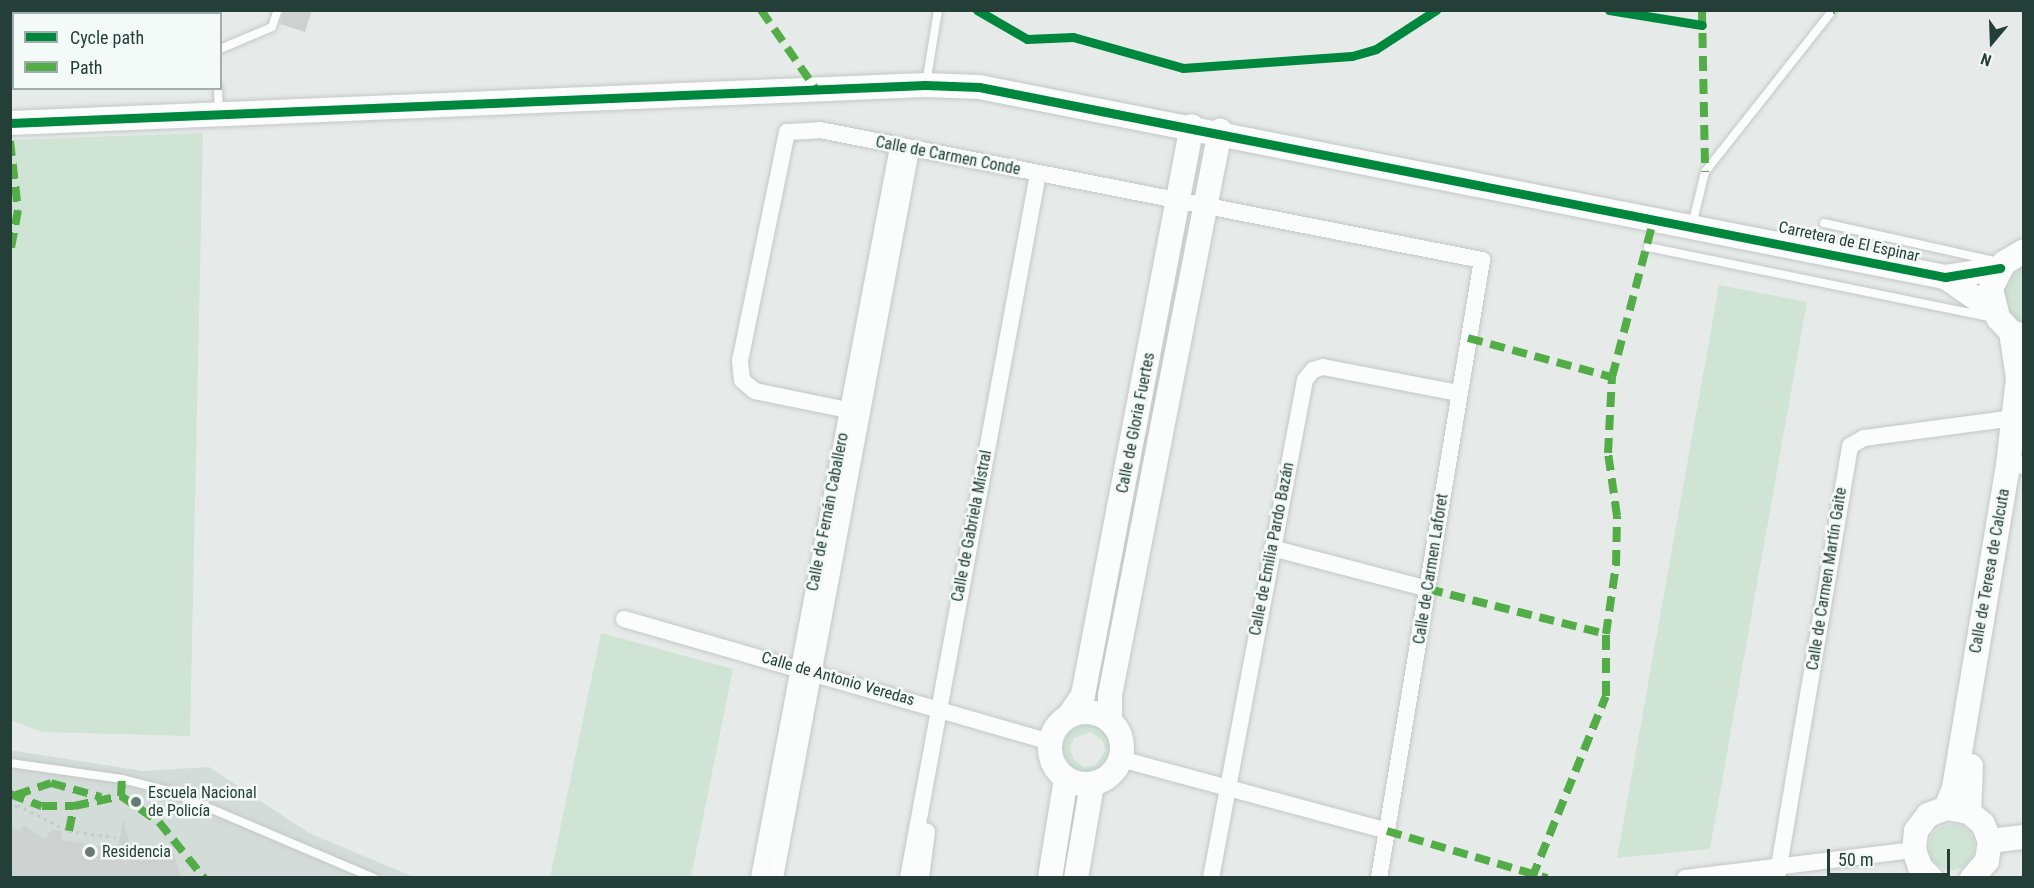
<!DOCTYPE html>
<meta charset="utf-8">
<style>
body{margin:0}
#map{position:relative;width:2034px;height:888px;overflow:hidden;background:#e6ebe9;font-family:"Roboto Condensed",sans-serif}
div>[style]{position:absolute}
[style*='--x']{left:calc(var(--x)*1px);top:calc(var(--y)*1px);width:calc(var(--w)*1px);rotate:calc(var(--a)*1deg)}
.built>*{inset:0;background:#d4dcd9}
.green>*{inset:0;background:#cfe4d5}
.round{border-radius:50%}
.building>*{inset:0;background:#cdd2d0}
.path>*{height:3px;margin-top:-1.5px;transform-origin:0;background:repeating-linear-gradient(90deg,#c2cbc8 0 3px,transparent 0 7.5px)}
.roads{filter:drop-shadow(0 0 2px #c3c8c6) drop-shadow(0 0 2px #c3c8c6)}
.lane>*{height:8px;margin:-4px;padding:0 4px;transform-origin:4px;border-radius:4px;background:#fbfcfc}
.street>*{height:16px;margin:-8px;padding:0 8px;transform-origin:8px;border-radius:8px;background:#fbfcfc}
.secondary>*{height:24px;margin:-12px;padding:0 12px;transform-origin:12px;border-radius:12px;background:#fbfcfc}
.secondary>.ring{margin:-12px;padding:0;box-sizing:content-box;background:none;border:24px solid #fbfcfc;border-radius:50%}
.quiet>*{height:8px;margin-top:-4px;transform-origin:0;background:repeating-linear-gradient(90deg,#53ad46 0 15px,transparent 0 23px)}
.cycleway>*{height:9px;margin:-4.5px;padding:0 4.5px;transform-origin:4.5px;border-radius:4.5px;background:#00873e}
.dots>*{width:16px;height:16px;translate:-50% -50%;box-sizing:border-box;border:3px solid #f4faf7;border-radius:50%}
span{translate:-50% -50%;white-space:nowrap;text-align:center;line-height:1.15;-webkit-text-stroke:5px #f4faf7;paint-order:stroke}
.street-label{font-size:16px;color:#233f38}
.poi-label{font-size:16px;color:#233f38}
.left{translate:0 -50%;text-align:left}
.frame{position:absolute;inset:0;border:12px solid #233f38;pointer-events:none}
.legend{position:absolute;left:12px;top:12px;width:210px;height:78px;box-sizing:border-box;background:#f4faf7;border:2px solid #a0afab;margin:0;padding:8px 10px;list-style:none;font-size:18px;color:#233f38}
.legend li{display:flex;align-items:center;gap:12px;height:30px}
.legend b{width:30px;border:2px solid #a0afab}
.north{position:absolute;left:1962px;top:12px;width:60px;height:60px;-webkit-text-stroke:4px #f4faf7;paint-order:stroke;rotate:199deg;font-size:16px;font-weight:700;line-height:24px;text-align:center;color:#233f38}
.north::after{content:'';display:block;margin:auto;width:21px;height:27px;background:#233f38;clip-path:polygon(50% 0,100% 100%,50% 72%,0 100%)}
.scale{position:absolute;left:1827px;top:849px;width:123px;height:27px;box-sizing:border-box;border:3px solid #233f38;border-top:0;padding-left:8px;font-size:18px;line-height:21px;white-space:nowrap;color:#233f38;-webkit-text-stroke:4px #f4faf7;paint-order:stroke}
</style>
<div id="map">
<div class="built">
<i style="clip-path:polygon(10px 750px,143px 771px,209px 767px,309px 833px,414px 877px,11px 877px)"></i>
</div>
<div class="green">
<i style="clip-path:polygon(203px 133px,190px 736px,42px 732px,11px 720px,11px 140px)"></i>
<i style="clip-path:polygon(2023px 264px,2023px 326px,2005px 308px,2003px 286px)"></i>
<i style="clip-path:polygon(1719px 285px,1807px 302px,1710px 849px,1617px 858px)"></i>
<i style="clip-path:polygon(601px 633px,733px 669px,691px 877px,550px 877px)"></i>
<i style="clip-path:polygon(evenodd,1083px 724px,1100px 727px,1114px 747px,1105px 769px,1090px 775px,1074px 771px,1062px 749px,1068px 733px,1083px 724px,1091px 732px,1103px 741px,1105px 751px,1096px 765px,1084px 767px,1074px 760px,1070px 749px,1074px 738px,1091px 732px)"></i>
<i class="round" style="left:1929px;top:824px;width:46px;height:46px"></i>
</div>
<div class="building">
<i style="clip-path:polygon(284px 10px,312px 10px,305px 32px,280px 24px)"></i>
<i style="clip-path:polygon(123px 818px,132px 854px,157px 846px,159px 854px,173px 850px,181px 878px,18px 878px,10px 872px,10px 825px,19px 831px,24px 825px,44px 839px,52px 830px,62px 831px,61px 840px,118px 849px)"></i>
</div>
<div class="path">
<i style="--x:10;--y:813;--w:11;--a:-49"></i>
<i style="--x:17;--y:805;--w:58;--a:26.6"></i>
<i style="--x:69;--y:831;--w:47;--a:7.3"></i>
</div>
<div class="roads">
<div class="lane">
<i style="--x:118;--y:10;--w:5;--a:53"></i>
<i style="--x:220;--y:49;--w:56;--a:-22.9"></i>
<i style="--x:272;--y:27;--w:18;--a:-71"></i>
<i style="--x:926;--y:84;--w:75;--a:-80.8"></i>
<i style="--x:218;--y:88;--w:23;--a:88"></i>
<i style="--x:1824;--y:223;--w:174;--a:12.6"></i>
<i style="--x:1692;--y:225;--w:55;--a:-76.2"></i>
<i style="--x:1705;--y:172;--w:206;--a:-51.7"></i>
<i style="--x:1648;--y:247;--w:352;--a:11.6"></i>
<i style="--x:10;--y:763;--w:113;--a:8.1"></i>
<i style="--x:122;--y:779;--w:49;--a:14.3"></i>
<i style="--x:169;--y:791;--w:223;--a:23"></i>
</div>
<div class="street">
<i style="--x:862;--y:413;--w:109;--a:-168.4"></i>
<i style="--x:755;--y:391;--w:17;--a:-140"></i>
<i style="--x:742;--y:380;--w:19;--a:-96"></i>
<i style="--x:740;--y:361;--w:234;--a:-78.4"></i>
<i style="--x:787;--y:132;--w:33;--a:-3"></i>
<i style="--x:820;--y:130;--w:675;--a:11.11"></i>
<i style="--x:1482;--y:260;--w:627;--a:99.46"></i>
<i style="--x:2022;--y:466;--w:4;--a:-56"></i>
<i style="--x:1272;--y:548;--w:161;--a:14.7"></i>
<i style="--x:624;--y:619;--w:444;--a:16.1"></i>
<i style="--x:1121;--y:759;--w:276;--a:15.1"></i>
<i style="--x:759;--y:878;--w:744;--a:-79.23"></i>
<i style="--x:775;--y:878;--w:741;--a:-79.42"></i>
<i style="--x:908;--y:878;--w:716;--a:-79.54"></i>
<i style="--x:921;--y:878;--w:47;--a:-82.7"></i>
<i style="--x:1211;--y:878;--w:507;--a:-79.31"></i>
<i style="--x:1305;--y:380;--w:13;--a:-51"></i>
<i style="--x:1313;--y:370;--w:10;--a:-17"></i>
<i style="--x:1323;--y:367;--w:137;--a:10.9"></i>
<i style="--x:1685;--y:878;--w:231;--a:-7"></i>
<i style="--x:1777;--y:878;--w:438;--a:-80.4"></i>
<i style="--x:1850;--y:446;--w:16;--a:-30"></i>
<i style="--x:1864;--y:438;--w:151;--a:-7.6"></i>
</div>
<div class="secondary">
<i style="--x:10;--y:123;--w:916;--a:-2.38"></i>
<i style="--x:925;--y:85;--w:54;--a:2.1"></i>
<i style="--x:979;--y:87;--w:985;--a:11.13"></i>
<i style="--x:1945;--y:277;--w:56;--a:-9.3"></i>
<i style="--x:2024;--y:251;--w:23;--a:149"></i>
<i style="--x:2004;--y:263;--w:29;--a:117"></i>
<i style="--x:1991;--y:289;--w:30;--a:76"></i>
<i style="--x:1998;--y:318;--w:19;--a:47"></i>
<i style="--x:2011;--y:332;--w:14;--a:17"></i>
<i style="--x:1945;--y:277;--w:60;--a:34.8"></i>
<i class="ring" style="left:1050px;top:712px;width:48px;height:48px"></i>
<i style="--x:1069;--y:716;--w:25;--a:-56"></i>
<i style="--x:1083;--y:695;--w:579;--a:-79.16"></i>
<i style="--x:1110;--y:721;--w:26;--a:-90"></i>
<i style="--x:1110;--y:695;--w:575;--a:-78.96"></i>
<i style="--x:1946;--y:808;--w:22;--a:-68"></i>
<i style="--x:1954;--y:788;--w:327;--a:-80.5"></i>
<i style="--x:2008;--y:465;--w:88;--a:-83.4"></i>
<i style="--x:2018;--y:378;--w:47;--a:-98.7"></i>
<i style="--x:1969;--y:812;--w:46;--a:-87.5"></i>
<i style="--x:1990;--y:841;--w:34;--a:-7"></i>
<i style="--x:1050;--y:878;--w:101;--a:-80.9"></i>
<i style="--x:1076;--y:878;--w:95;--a:-80.3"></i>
<i style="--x:1931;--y:878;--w:16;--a:-135"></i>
<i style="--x:1920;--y:867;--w:18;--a:-109"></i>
<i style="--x:1914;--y:850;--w:19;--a:-84"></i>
<i style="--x:1916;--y:831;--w:20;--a:-53"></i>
<i style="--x:1928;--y:815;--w:19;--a:-21"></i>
<i style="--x:1946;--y:808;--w:23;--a:10"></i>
<i style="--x:1969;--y:812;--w:18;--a:41"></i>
<i style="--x:1983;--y:824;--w:18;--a:68"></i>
<i style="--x:1990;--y:841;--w:20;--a:99"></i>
<i style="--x:1987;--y:861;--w:23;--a:131"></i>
</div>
</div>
<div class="quiet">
<i style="--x:761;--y:10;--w:98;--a:55.3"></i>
<i style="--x:1702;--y:10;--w:162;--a:88.9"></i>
<i style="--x:1832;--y:11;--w:2;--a:-27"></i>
<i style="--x:10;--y:141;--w:69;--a:83.4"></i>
<i style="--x:18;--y:210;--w:44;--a:100.5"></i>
<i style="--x:1468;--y:338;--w:149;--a:15.2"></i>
<i style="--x:1428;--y:589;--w:184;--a:14.2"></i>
<i style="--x:10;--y:794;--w:34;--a:21"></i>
<i style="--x:42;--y:806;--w:32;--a:0"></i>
<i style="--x:74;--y:806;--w:48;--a:-12"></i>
<i style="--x:121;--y:796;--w:46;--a:34.4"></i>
<i style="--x:159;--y:822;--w:72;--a:51.2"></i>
<i style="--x:16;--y:795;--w:37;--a:-19"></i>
<i style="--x:51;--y:783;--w:52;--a:15.6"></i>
<i style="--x:121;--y:796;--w:17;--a:-87"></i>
<i style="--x:69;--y:831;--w:25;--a:-79"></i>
<i style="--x:1387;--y:831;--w:167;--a:16.4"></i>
<i style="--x:1532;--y:878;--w:196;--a:-67.9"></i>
<i style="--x:1606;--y:696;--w:62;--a:-90"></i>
<i style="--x:1606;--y:634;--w:70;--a:-81.8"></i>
<i style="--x:1616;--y:565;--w:49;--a:-88.8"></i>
<i style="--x:1617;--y:516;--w:64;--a:-98.1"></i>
<i style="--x:1608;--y:453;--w:76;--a:-87"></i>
<i style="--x:1612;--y:377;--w:164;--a:-75.2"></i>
</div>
<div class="cycleway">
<i style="--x:977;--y:10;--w:58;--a:30.1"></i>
<i style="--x:1027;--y:39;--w:46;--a:-2.5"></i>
<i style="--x:1073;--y:37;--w:114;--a:15.7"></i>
<i style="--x:1183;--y:68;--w:169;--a:-4.1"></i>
<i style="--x:1352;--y:56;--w:25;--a:-16"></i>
<i style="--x:1376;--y:49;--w:72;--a:-33"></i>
<i style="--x:1609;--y:10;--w:94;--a:9.2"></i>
<i style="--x:10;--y:123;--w:916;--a:-2.38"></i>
<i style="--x:925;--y:85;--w:54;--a:2.1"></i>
<i style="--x:979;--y:87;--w:985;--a:11.13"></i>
<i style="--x:1945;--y:277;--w:56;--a:-9.3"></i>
</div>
<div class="dots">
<i style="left:136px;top:802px;background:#677b76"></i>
<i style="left:90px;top:852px;background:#677b76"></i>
</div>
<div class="street-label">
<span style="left:948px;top:156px;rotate:11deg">Calle de Carmen Conde</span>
<span style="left:1849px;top:242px;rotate:12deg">Carretera de El Espinar</span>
<span style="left:1136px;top:423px;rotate:-79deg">Calle de Gloria Fuertes</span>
<span style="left:828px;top:512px;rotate:-79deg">Calle de Fernán Caballero</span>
<span style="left:972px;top:526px;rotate:-79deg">Calle de Gabriela Mistral</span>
<span style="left:1272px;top:549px;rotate:-79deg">Calle de Emilia Pardo Bazán</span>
<span style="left:1431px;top:569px;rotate:-81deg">Calle de Carmen Laforet</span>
<span style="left:1990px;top:571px;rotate:-80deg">Calle de Teresa de Calcuta</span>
<span style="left:1827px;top:579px;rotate:-81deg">Calle de Carmen Martín Gaite</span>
<span style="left:838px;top:679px;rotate:16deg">Calle de Antonio Veredas</span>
</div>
<div class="poi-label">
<span class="left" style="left:148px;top:802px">Escuela Nacional<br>de Policía</span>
<span class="left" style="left:102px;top:852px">Residencia</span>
</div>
<div class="frame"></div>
<ul class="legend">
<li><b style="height:8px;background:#00873e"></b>Cycle path</li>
<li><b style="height:8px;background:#53ad46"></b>Path</li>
</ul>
<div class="north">N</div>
<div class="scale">50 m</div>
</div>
